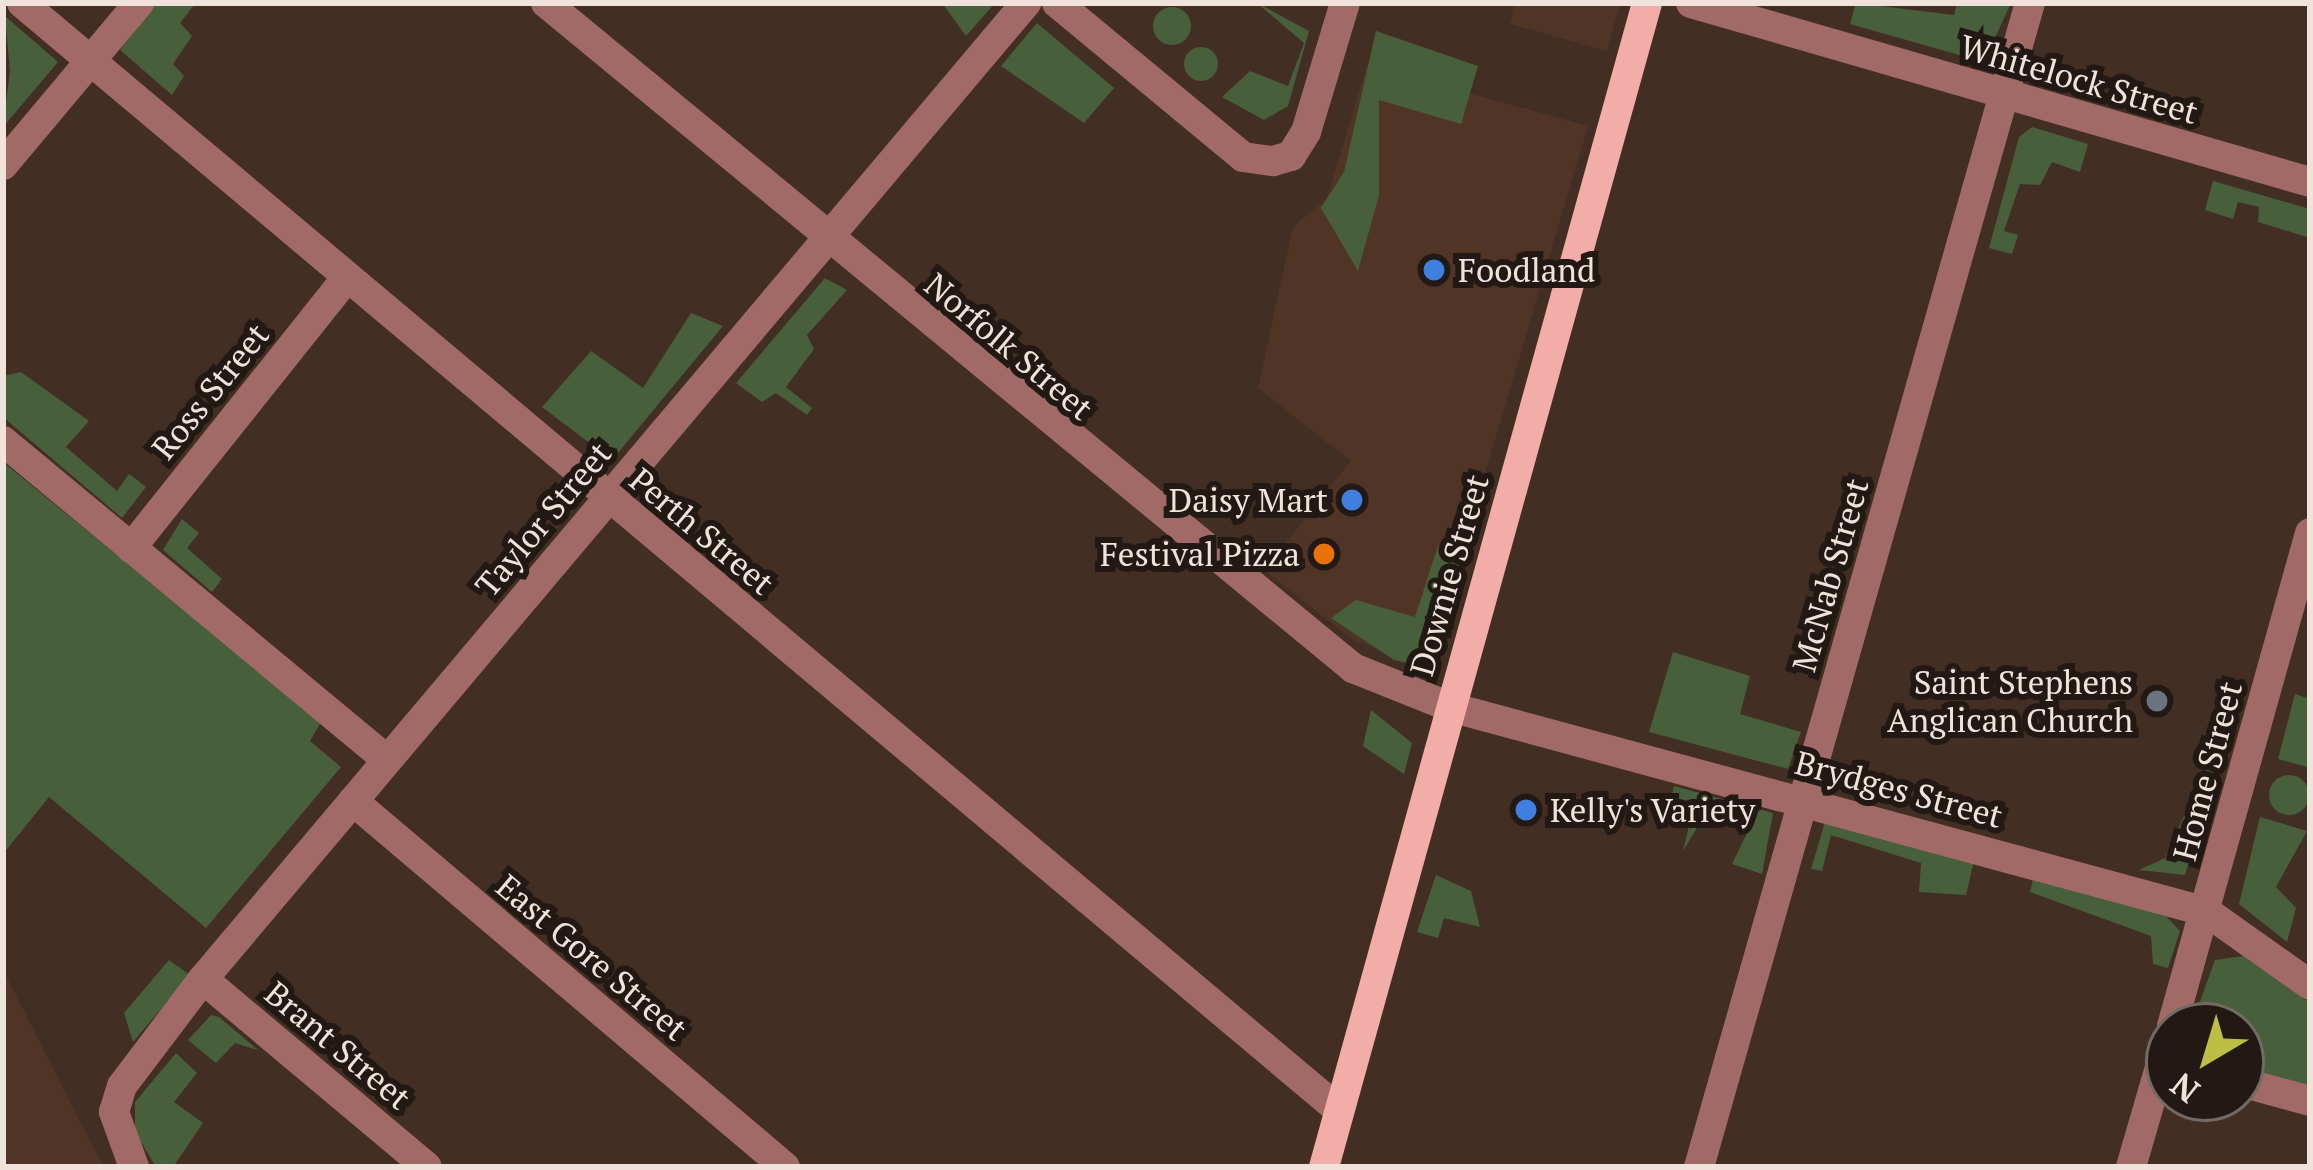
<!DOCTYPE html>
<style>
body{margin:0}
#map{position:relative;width:2313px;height:1170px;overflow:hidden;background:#432e24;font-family:"PT Serif",serif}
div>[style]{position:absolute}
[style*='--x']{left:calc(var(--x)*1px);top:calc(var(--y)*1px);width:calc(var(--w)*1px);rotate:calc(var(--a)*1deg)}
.built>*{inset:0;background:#503527}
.green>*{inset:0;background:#485f3b}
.round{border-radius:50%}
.minor>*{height:30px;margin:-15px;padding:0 15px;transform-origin:15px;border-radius:15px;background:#a26a66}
.major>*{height:30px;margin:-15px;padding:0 15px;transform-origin:15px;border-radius:15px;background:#f3ada8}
.dots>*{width:33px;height:33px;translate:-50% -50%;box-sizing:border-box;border:6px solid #221914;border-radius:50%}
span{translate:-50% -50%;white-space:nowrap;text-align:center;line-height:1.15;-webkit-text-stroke:12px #221914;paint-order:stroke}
.street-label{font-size:33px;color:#f0e3dc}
.poi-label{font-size:33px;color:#f0e3dc}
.left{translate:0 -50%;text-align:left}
.right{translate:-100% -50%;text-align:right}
.frame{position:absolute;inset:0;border:6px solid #f0e3dc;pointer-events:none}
.north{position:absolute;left:2145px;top:1002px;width:120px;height:120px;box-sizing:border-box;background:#221914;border:3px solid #746a64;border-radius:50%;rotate:218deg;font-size:33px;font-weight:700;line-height:48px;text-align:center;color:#f0e3dc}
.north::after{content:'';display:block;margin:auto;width:42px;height:54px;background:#bcbf44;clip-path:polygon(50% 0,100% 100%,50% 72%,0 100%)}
</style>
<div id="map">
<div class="built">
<i style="clip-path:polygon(1515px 3px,1620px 3px,1607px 51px,1510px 24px)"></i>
<i style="clip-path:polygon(1367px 65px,1588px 126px,1428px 666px,1353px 640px,1264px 570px,1351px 461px,1258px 388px,1293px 227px,1327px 198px)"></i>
<i style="clip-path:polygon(3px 970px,94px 1149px,104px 1167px,3px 1167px)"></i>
</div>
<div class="green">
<i style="clip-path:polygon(155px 3px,194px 5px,180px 23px,192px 36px,173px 64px,184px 76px,172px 95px,120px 50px)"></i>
<i style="clip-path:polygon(942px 3px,995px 3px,966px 36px)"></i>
<i style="clip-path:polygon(1257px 3px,1309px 31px,1288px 106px,1264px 120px,1222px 97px,1250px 71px,1288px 86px,1304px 43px)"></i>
<i style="clip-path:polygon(1856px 3px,1954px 15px,1957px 3px,2011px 3px,1984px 62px,1850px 24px)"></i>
<i class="round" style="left:1153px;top:7px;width:38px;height:38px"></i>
<i style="clip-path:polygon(5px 16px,58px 62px,3px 127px,10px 71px)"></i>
<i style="clip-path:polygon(1037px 23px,1114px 88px,1084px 123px,1001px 66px)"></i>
<i style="clip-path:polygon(1376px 31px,1478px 66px,1461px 124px,1379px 100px,1379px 195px,1358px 271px,1321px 208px,1344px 172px)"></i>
<i class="round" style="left:1184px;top:47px;width:34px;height:34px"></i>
<i style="clip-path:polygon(2032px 127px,2088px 144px,2080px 172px,2052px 162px,2040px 185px,2020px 184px,2004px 231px,2018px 235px,2012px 254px,1989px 248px,2019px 137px)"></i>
<i style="clip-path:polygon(2213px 181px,2310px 209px,2310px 238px,2258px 222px,2259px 207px,2238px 202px,2233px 219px,2205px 210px)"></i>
<i style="clip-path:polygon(825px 278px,847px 290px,807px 335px,814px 349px,786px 387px,812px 408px,807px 415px,776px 393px,762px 402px,736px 383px)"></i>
<i style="clip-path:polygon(691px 313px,723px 326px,612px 460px,542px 407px,591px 351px,643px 388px)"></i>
<i style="clip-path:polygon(21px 372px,89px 421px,66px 447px,117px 491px,129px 474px,146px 487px,122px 518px,3px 417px,3px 376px)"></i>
<i style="clip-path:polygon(3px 462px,321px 722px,310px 741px,341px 767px,206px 928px,49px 797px,3px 854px)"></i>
<i style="clip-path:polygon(182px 519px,199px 533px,187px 548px,222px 579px,212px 592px,163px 550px)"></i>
<i style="clip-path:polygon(1455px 533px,1470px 539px,1430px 668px,1394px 660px,1331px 618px,1356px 600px,1415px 617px,1438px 546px)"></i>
<i style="clip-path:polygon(1673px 652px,1750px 676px,1740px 714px,1801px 732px,1788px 769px,1649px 732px)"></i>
<i style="clip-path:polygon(2295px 694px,2310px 699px,2307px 767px,2278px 759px)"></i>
<i style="clip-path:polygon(1371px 710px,1412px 743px,1404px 774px,1363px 746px)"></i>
<i style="clip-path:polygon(2207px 767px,2216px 771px,2185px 875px,2139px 870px,2165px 858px,2184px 816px,2195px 818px)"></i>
<i class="round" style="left:2269px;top:775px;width:40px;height:40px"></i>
<i style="clip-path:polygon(1674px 786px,1773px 813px,1762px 874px,1732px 864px,1751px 825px,1707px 811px,1683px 851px,1693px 808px,1671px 800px)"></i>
<i style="clip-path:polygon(2260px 817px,2307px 831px,2276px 887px,2296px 908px,2287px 942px,2239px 904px)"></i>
<i style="clip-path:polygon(1825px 822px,1974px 861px,1966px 895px,1919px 892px,1921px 863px,1831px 835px,1822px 871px,1811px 869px)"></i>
<i style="clip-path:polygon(1436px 875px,1471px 891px,1480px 927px,1444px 918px,1438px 938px,1417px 932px)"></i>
<i style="clip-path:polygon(2033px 879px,2166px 916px,2180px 931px,2168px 968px,2153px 964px,2151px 936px,2030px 892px)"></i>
<i style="clip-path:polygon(2243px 956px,2310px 1003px,2310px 1086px,2241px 1067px,2241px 1026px,2191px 1026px,2215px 960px)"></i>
<i style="clip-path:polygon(169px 960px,190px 975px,133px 1042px,124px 1013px)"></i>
<i style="clip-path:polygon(211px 1015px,219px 1017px,258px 1050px,235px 1043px,216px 1063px,188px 1040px)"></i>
<i style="clip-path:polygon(176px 1053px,197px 1073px,174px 1102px,203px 1123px,173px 1167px,156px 1167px,135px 1132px,135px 1102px)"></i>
</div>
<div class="minor">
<i style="--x:22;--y:3;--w:1720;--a:40.05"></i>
<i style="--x:546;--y:3;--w:1046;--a:39.49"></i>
<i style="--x:1353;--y:668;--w:105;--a:21.9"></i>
<i style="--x:1450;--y:707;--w:784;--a:15.15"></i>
<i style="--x:2207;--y:912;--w:126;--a:35.3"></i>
<i style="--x:1057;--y:3;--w:241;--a:39.6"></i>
<i style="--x:1243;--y:157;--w:30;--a:8"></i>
<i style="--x:1273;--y:161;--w:19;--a:-16"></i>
<i style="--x:1291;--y:156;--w:28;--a:-58"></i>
<i style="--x:1306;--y:132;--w:135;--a:-73.2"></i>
<i style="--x:1691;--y:3;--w:644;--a:16.13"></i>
<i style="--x:3;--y:165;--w:212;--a:-50"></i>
<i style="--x:3;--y:441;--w:499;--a:39.7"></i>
<i style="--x:131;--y:548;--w:343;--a:-51.4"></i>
<i style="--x:353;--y:801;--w:566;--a:40.27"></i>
<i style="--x:203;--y:979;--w:292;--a:40"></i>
<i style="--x:2172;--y:1026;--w:512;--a:-74.36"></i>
<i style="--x:2241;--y:1082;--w:72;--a:15.4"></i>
<i style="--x:134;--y:1167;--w:59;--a:-110"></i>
<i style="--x:114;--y:1112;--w:27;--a:-73"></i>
<i style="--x:122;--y:1086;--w:134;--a:-52.9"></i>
<i style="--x:203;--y:979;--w:1277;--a:-49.86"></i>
<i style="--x:1699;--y:1167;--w:1210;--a:-74.13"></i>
<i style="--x:2131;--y:1167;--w:136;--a:-73.8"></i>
</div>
<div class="major">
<i style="--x:1324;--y:1167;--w:1208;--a:-74.49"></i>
</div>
<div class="dots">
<i style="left:1434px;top:270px;background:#3f7fe0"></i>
<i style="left:1352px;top:500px;background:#3f7fe0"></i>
<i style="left:1324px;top:554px;background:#e8710a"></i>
<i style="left:2157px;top:701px;background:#6b7280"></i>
<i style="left:1526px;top:810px;background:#3f7fe0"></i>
</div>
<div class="street-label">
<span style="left:2079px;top:79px;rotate:16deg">Whitelock Street</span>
<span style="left:1009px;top:346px;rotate:40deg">Norfolk Street</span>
<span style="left:210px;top:391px;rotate:-51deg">Ross Street</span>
<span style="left:543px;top:519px;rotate:-50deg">Taylor Street</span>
<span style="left:702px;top:531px;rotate:40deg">Perth Street</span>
<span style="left:1449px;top:575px;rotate:-74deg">Downie Street</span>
<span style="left:1830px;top:575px;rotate:-74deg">McNab Street</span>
<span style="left:2207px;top:771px;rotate:-75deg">Home Street</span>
<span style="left:1899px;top:789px;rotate:15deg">Brydges Street</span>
<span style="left:592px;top:957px;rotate:40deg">East Gore Street</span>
<span style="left:338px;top:1045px;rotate:40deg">Brant Street</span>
</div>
<div class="poi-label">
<span class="left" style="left:1458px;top:270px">Foodland</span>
<span class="right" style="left:1328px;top:500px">Daisy Mart</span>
<span class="right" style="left:1300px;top:554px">Festival Pizza</span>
<span class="right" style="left:2133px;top:701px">Saint Stephens<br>Anglican Church</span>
<span class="left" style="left:1550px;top:810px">Kelly's Variety</span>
</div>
<div class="frame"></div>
<div class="north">N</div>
</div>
